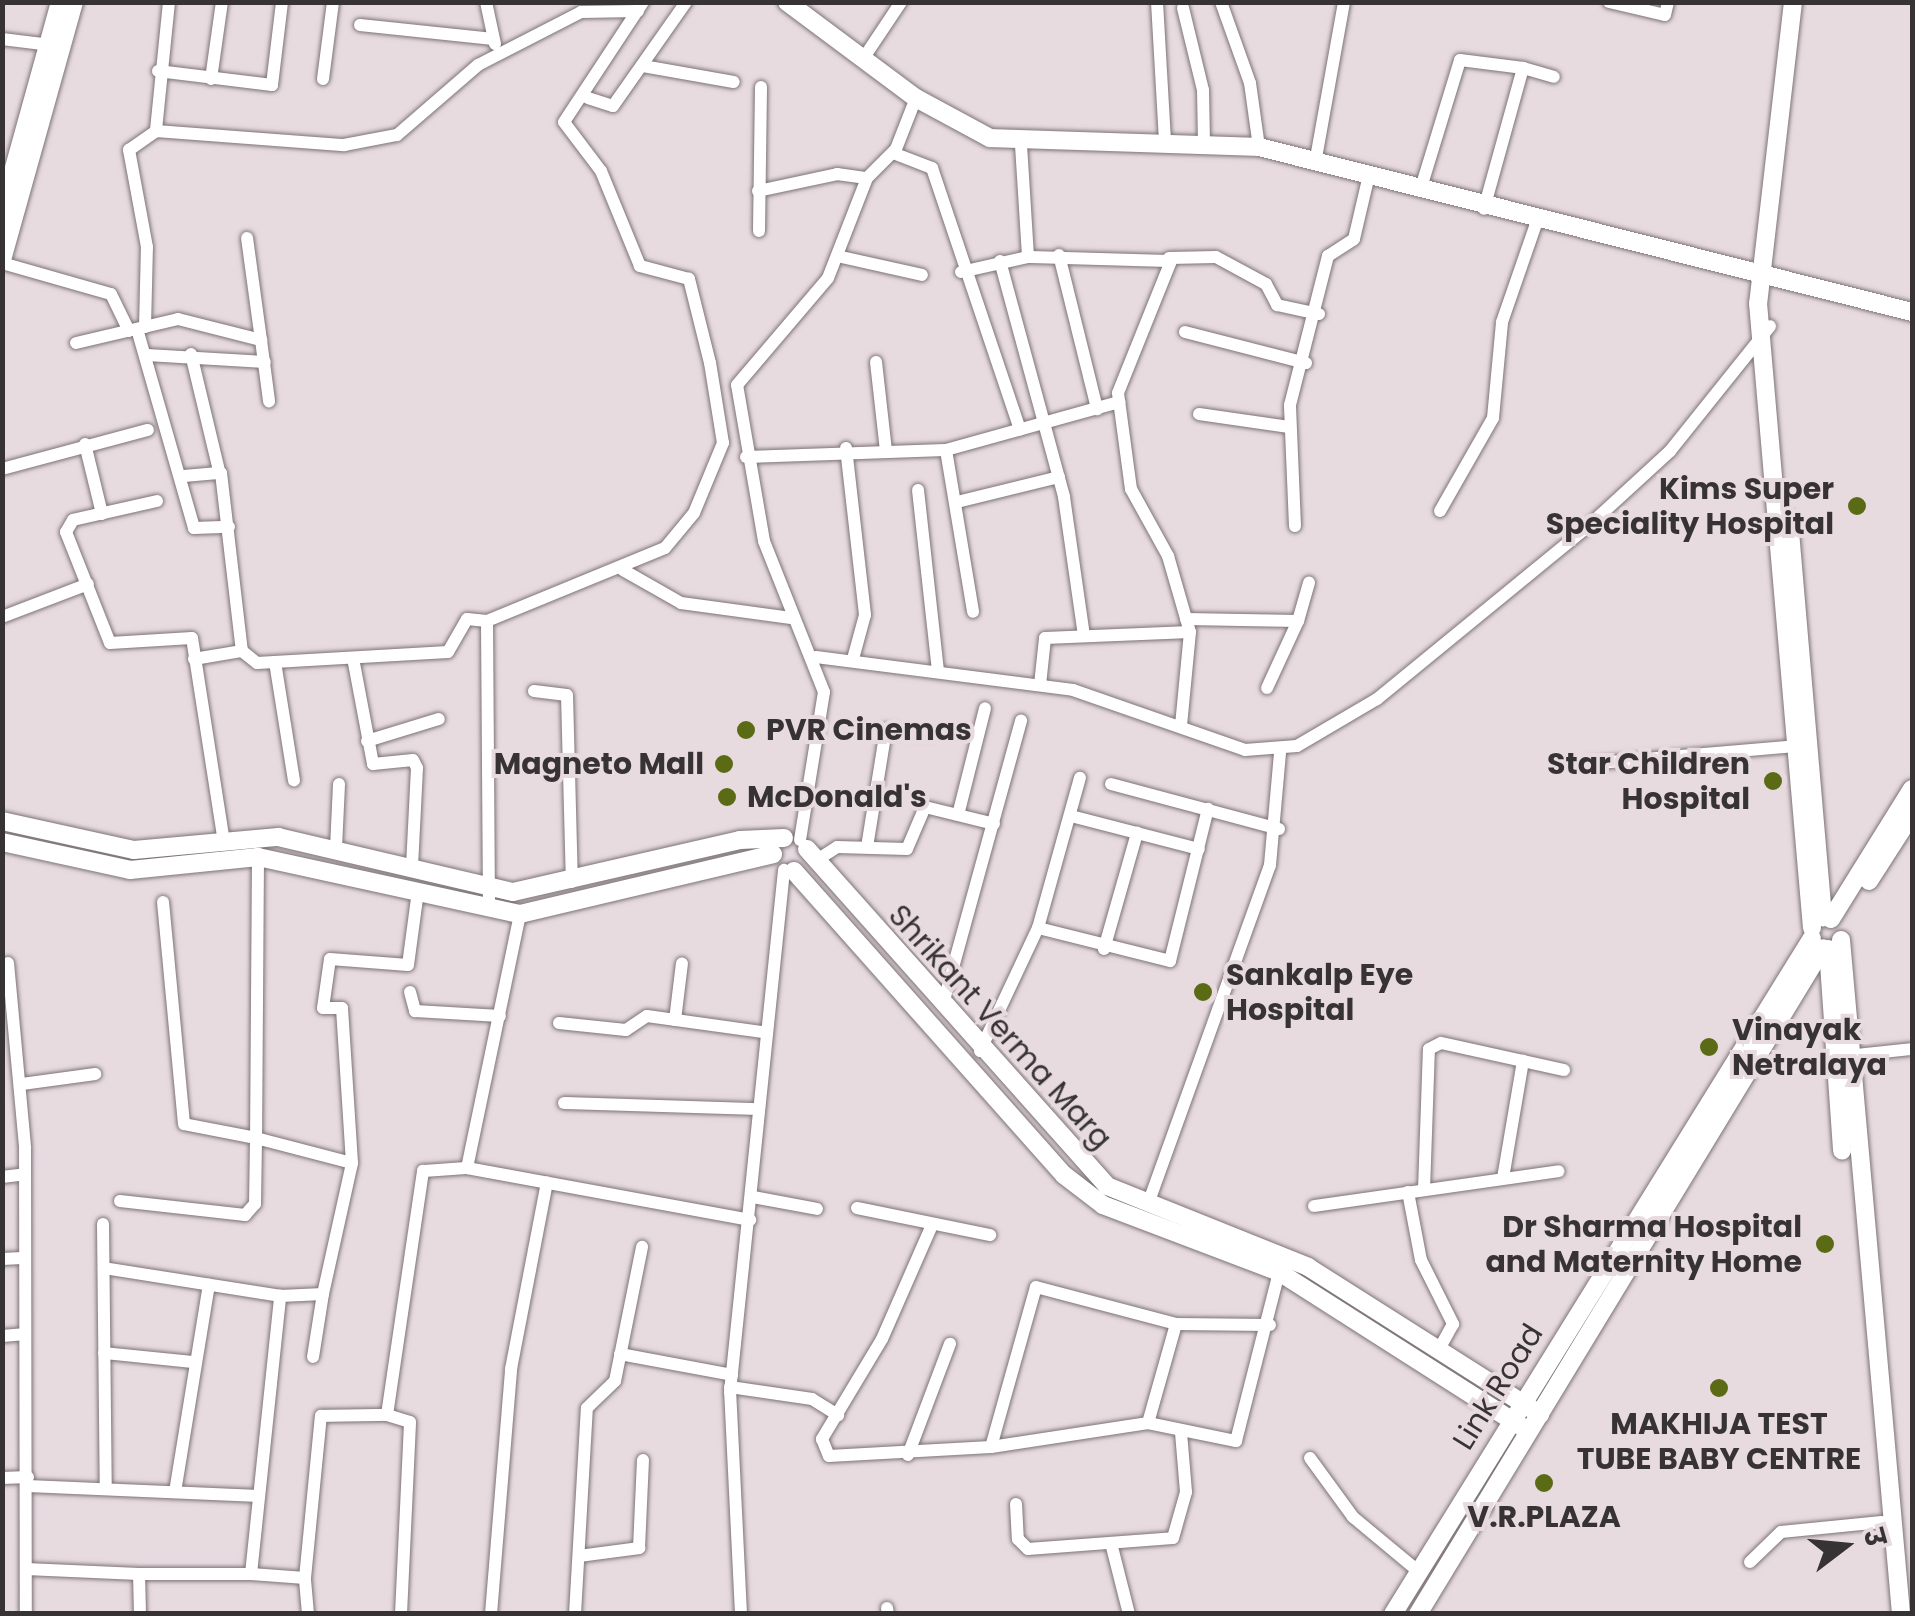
<!DOCTYPE html>
<meta charset="utf-8">
<style>
body{margin:0}
#map{position:relative;width:1915px;height:1616px;overflow:hidden;background:#e7dbe0;font-family:Poppins,"Noto Sans Devanagari",sans-serif}
div>[style]{position:absolute}
[style*='--x']{left:calc(var(--x)*1px);top:calc(var(--y)*1px);width:calc(var(--w)*1px);rotate:calc(var(--a)*1deg)}
.roads{filter:drop-shadow(0 0 2px #7d7377) drop-shadow(0 0 2px #7d7377)}
.street>*{height:12px;margin:-6px;padding:0 6px;transform-origin:6px;border-radius:6px;background:#fff}
.secondary>*{height:18px;margin:-9px;padding:0 9px;transform-origin:9px;border-radius:9px;background:#fff}
.dots>*{width:28px;height:28px;translate:-50% -50%;box-sizing:border-box;border:5px solid #e7dbe0;border-radius:50%}
span{translate:-50% -50%;white-space:nowrap;text-align:center;line-height:1.15;-webkit-text-stroke:8px #e7dbe0;paint-order:stroke}
.poi-label{font-size:30px;color:#373334;font-weight:700}
.right{translate:-100% -50%;text-align:right}
.left{translate:0 -50%;text-align:left}
.street-label{font-size:30px;color:#373334}
.frame{position:absolute;inset:0;border:5px solid #373334;pointer-events:none}
.north{position:absolute;left:1795px;top:1496px;width:100px;height:100px;-webkit-text-stroke:8px #e7dbe0;paint-order:stroke;rotate:74deg;font-size:28px;font-weight:700;line-height:40px;text-align:center;color:#373334}
.north::after{content:'';display:block;margin:auto;width:35px;height:45px;background:#373334;clip-path:polygon(50% 0,100% 100%,50% 72%,0 100%)}
</style>
<div id="map">
<div class="roads">
<div class="street">
<i style="--x:169;--y:2;--w:130;--a:95.8"></i>
<i style="--x:156;--y:131;--w:189;--a:4.3"></i>
<i style="--x:344;--y:145;--w:54;--a:-10.7"></i>
<i style="--x:397;--y:135;--w:107;--a:-40.8"></i>
<i style="--x:478;--y:65;--w:116;--a:-27.2"></i>
<i style="--x:581;--y:12;--w:57;--a:-1"></i>
<i style="--x:486;--y:2;--w:43;--a:77.9"></i>
<i style="--x:1157;--y:2;--w:137;--a:86.7"></i>
<i style="--x:1221;--y:2;--w:86;--a:70.3"></i>
<i style="--x:1250;--y:83;--w:65;--a:82"></i>
<i style="--x:1609;--y:2;--w:57;--a:13.1"></i>
<i style="--x:1665;--y:15;--w:13;--a:-77"></i>
<i style="--x:1183;--y:8;--w:84;--a:76.3"></i>
<i style="--x:1203;--y:90;--w:51;--a:88.9"></i>
<i style="--x:360;--y:25;--w:134;--a:6"></i>
<i style="--x:2;--y:39;--w:49;--a:7"></i>
<i style="--x:863;--y:59;--w:69;--a:-56.3"></i>
<i style="--x:643;--y:66;--w:92;--a:10"></i>
<i style="--x:1523;--y:68;--w:32;--a:16"></i>
<i style="--x:158;--y:71;--w:115;--a:7"></i>
<i style="--x:272;--y:85;--w:84;--a:-83.1"></i>
<i style="--x:211;--y:79;--w:78;--a:-81.9"></i>
<i style="--x:323;--y:79;--w:78;--a:-82.6"></i>
<i style="--x:588;--y:98;--w:26;--a:18"></i>
<i style="--x:613;--y:106;--w:127;--a:-54.9"></i>
<i style="--x:1021;--y:145;--w:112;--a:86.4"></i>
<i style="--x:893;--y:153;--w:42;--a:21"></i>
<i style="--x:932;--y:168;--w:276;--a:71.4"></i>
<i style="--x:1316;--y:158;--w:158;--a:-79.8"></i>
<i style="--x:758;--y:191;--w:81;--a:-12.1"></i>
<i style="--x:837;--y:174;--w:30;--a:8"></i>
<i style="--x:1420;--y:191;--w:137;--a:-73"></i>
<i style="--x:1460;--y:60;--w:64;--a:7.2"></i>
<i style="--x:1523;--y:68;--w:146;--a:105.5"></i>
<i style="--x:759;--y:231;--w:144;--a:-89.2"></i>
<i style="--x:1059;--y:255;--w:159;--a:76.1"></i>
<i style="--x:837;--y:256;--w:87;--a:12.6"></i>
<i style="--x:1169;--y:258;--w:47;--a:-1.2"></i>
<i style="--x:1216;--y:257;--w:57;--a:28.4"></i>
<i style="--x:1266;--y:284;--w:24;--a:62"></i>
<i style="--x:1277;--y:305;--w:43;--a:12.1"></i>
<i style="--x:1000;--y:261;--w:245;--a:74.8"></i>
<i style="--x:1064;--y:497;--w:140;--a:81.8"></i>
<i style="--x:2;--y:263;--w:113;--a:15.9"></i>
<i style="--x:111;--y:294;--w:41;--a:64.1"></i>
<i style="--x:961;--y:272;--w:69;--a:-12.6"></i>
<i style="--x:1028;--y:257;--w:143;--a:1.6"></i>
<i style="--x:1171;--y:261;--w:142;--a:111.9"></i>
<i style="--x:1118;--y:393;--w:97;--a:82.3"></i>
<i style="--x:1131;--y:489;--w:77;--a:61.1"></i>
<i style="--x:1168;--y:556;--w:79;--a:73.9"></i>
<i style="--x:1190;--y:632;--w:94;--a:95.5"></i>
<i style="--x:145;--y:327;--w:80;--a:-88.6"></i>
<i style="--x:147;--y:247;--w:99;--a:-100.5"></i>
<i style="--x:129;--y:150;--w:33;--a:-35"></i>
<i style="--x:137;--y:329;--w:207;--a:74"></i>
<i style="--x:194;--y:528;--w:35;--a:-2"></i>
<i style="--x:1185;--y:332;--w:125;--a:14.4"></i>
<i style="--x:261;--y:340;--w:62;--a:82.5"></i>
<i style="--x:76;--y:343;--w:105;--a:-13.2"></i>
<i style="--x:178;--y:319;--w:86;--a:14.2"></i>
<i style="--x:261;--y:340;--w:103;--a:-97.8"></i>
<i style="--x:191;--y:354;--w:120;--a:76.5"></i>
<i style="--x:147;--y:355;--w:118;--a:3.4"></i>
<i style="--x:876;--y:362;--w:90;--a:83.6"></i>
<i style="--x:1199;--y:414;--w:91;--a:8.2"></i>
<i style="--x:85;--y:444;--w:72;--a:76.3"></i>
<i style="--x:846;--y:448;--w:168;--a:83.5"></i>
<i style="--x:865;--y:615;--w:46;--a:105.3"></i>
<i style="--x:946;--y:450;--w:164;--a:80.5"></i>
<i style="--x:746;--y:457;--w:200;--a:-2"></i>
<i style="--x:946;--y:450;--w:180;--a:-15.5"></i>
<i style="--x:2;--y:469;--w:151;--a:-15"></i>
<i style="--x:184;--y:476;--w:37;--a:-5"></i>
<i style="--x:221;--y:473;--w:179;--a:83.3"></i>
<i style="--x:242;--y:651;--w:19;--a:39"></i>
<i style="--x:257;--y:663;--w:191;--a:-3.3"></i>
<i style="--x:448;--y:652;--w:38;--a:-60"></i>
<i style="--x:467;--y:619;--w:20;--a:6"></i>
<i style="--x:487;--y:621;--w:192;--a:-22.3"></i>
<i style="--x:665;--y:548;--w:45;--a:-50.4"></i>
<i style="--x:694;--y:513;--w:76;--a:-67.5"></i>
<i style="--x:723;--y:443;--w:81;--a:-99.2"></i>
<i style="--x:710;--y:363;--w:87;--a:-104"></i>
<i style="--x:689;--y:279;--w:51;--a:-165.1"></i>
<i style="--x:640;--y:266;--w:103;--a:-112.3"></i>
<i style="--x:601;--y:171;--w:61;--a:-127.1"></i>
<i style="--x:564;--y:122;--w:144;--a:-56.6"></i>
<i style="--x:918;--y:490;--w:183;--a:83.7"></i>
<i style="--x:157;--y:501;--w:86;--a:167.3"></i>
<i style="--x:73;--y:520;--w:14;--a:120"></i>
<i style="--x:66;--y:532;--w:119;--a:68.4"></i>
<i style="--x:110;--y:643;--w:82;--a:-3.5"></i>
<i style="--x:192;--y:638;--w:206;--a:81.1"></i>
<i style="--x:957;--y:502;--w:105;--a:-13.8"></i>
<i style="--x:1440;--y:511;--w:107;--a:-60.3"></i>
<i style="--x:1493;--y:418;--w:96;--a:-84.6"></i>
<i style="--x:1502;--y:322;--w:107;--a:-70.9"></i>
<i style="--x:1295;--y:526;--w:121;--a:-92.4"></i>
<i style="--x:1290;--y:405;--w:154;--a:-75.7"></i>
<i style="--x:1328;--y:256;--w:31;--a:-33"></i>
<i style="--x:1354;--y:239;--w:66;--a:-76.8"></i>
<i style="--x:623;--y:570;--w:67;--a:29.6"></i>
<i style="--x:681;--y:603;--w:111;--a:7.8"></i>
<i style="--x:2;--y:617;--w:92;--a:-21"></i>
<i style="--x:1186;--y:619;--w:112;--a:1"></i>
<i style="--x:1298;--y:621;--w:40;--a:-74"></i>
<i style="--x:487;--y:621;--w:286;--a:89.6"></i>
<i style="--x:816;--y:657;--w:259;--a:7.3"></i>
<i style="--x:1073;--y:690;--w:182;--a:19.2"></i>
<i style="--x:1245;--y:750;--w:52;--a:-4.4"></i>
<i style="--x:1297;--y:746;--w:93;--a:-30.4"></i>
<i style="--x:1377;--y:699;--w:269;--a:-39.3"></i>
<i style="--x:1585;--y:529;--w:115;--a:-42.5"></i>
<i style="--x:1670;--y:451;--w:160;--a:-51.3"></i>
<i style="--x:353;--y:658;--w:108;--a:79.3"></i>
<i style="--x:373;--y:764;--w:40;--a:-5.7"></i>
<i style="--x:413;--y:760;--w:9;--a:63"></i>
<i style="--x:417;--y:768;--w:99;--a:92.9"></i>
<i style="--x:194;--y:659;--w:49;--a:-9.5"></i>
<i style="--x:275;--y:662;--w:120;--a:80.9"></i>
<i style="--x:1040;--y:685;--w:47;--a:-83.9"></i>
<i style="--x:1045;--y:638;--w:145;--a:-2.4"></i>
<i style="--x:1267;--y:688;--w:74;--a:-65.2"></i>
<i style="--x:534;--y:691;--w:33;--a:7"></i>
<i style="--x:567;--y:695;--w:187;--a:88.5"></i>
<i style="--x:367;--y:741;--w:75;--a:-17"></i>
<i style="--x:1587;--y:764;--w:212;--a:-4.9"></i>
<i style="--x:1111;--y:784;--w:174;--a:15"></i>
<i style="--x:958;--y:815;--w:110;--a:-75.8"></i>
<i style="--x:1071;--y:816;--w:132;--a:14.5"></i>
<i style="--x:800;--y:840;--w:150;--a:-80.8"></i>
<i style="--x:824;--y:692;--w:162;--a:-111.7"></i>
<i style="--x:764;--y:541;--w:158;--a:-99.8"></i>
<i style="--x:737;--y:385;--w:140;--a:-49.6"></i>
<i style="--x:828;--y:278;--w:107;--a:-68.7"></i>
<i style="--x:867;--y:178;--w:41;--a:-45"></i>
<i style="--x:896;--y:149;--w:55;--a:-68.6"></i>
<i style="--x:867;--y:847;--w:119;--a:-80.8"></i>
<i style="--x:886;--y:730;--w:43;--a:4"></i>
<i style="--x:336;--y:848;--w:64;--a:-87.3"></i>
<i style="--x:258;--y:857;--w:281;--a:90.4"></i>
<i style="--x:256;--y:1138;--w:99;--a:14.6"></i>
<i style="--x:817;--y:860;--w:24;--a:-33"></i>
<i style="--x:837;--y:847;--w:70;--a:1.6"></i>
<i style="--x:907;--y:849;--w:46;--a:-66.8"></i>
<i style="--x:925;--y:807;--w:71;--a:13.8"></i>
<i style="--x:1038;--y:928;--w:136;--a:14"></i>
<i style="--x:1170;--y:961;--w:157;--a:-76"></i>
<i style="--x:1104;--y:949;--w:121;--a:-74.1"></i>
<i style="--x:8;--y:963;--w:186;--a:84.7"></i>
<i style="--x:25;--y:1148;--w:466;--a:89.9"></i>
<i style="--x:410;--y:992;--w:20;--a:75"></i>
<i style="--x:415;--y:1011;--w:85;--a:3.4"></i>
<i style="--x:943;--y:1004;--w:294;--a:-74.6"></i>
<i style="--x:675;--y:1020;--w:57;--a:-83"></i>
<i style="--x:559;--y:1023;--w:67;--a:6"></i>
<i style="--x:626;--y:1030;--w:25;--a:-34"></i>
<i style="--x:647;--y:1016;--w:117;--a:7.9"></i>
<i style="--x:980;--y:1051;--w:136;--a:-64.8"></i>
<i style="--x:1038;--y:928;--w:156;--a:-74.4"></i>
<i style="--x:1846;--y:1056;--w:66;--a:-6.1"></i>
<i style="--x:22;--y:1084;--w:74;--a:-7.8"></i>
<i style="--x:564;--y:1103;--w:189;--a:1.8"></i>
<i style="--x:467;--y:1168;--w:288;--a:10.4"></i>
<i style="--x:2;--y:1177;--w:23;--a:-7"></i>
<i style="--x:1503;--y:1178;--w:119;--a:-80.3"></i>
<i style="--x:1424;--y:1190;--w:141;--a:-88"></i>
<i style="--x:1429;--y:1049;--w:13;--a:-27"></i>
<i style="--x:1441;--y:1043;--w:126;--a:12.4"></i>
<i style="--x:1408;--y:1192;--w:69;--a:79.2"></i>
<i style="--x:1421;--y:1260;--w:72;--a:63.4"></i>
<i style="--x:1453;--y:1324;--w:29;--a:119"></i>
<i style="--x:753;--y:1197;--w:65;--a:10.6"></i>
<i style="--x:120;--y:1201;--w:126;--a:6.4"></i>
<i style="--x:245;--y:1215;--w:15;--a:-48"></i>
<i style="--x:255;--y:1204;--w:66;--a:-89.1"></i>
<i style="--x:256;--y:1138;--w:73;--a:-169"></i>
<i style="--x:184;--y:1124;--w:223;--a:-95.4"></i>
<i style="--x:1148;--y:1204;--w:360;--a:-70.2"></i>
<i style="--x:1270;--y:865;--w:113;--a:-84.9"></i>
<i style="--x:1314;--y:1206;--w:247;--a:-8.1"></i>
<i style="--x:857;--y:1208;--w:136;--a:11.5"></i>
<i style="--x:103;--y:1224;--w:265;--a:89.4"></i>
<i style="--x:932;--y:1225;--w:124;--a:113.7"></i>
<i style="--x:882;--y:1339;--w:117;--a:121"></i>
<i style="--x:822;--y:1439;--w:18;--a:68"></i>
<i style="--x:829;--y:1456;--w:162;--a:-3.2"></i>
<i style="--x:991;--y:1447;--w:159;--a:-8.7"></i>
<i style="--x:1148;--y:1423;--w:90;--a:11.6"></i>
<i style="--x:1236;--y:1441;--w:174;--a:-75.7"></i>
<i style="--x:2;--y:1259;--w:20;--a:-3"></i>
<i style="--x:104;--y:1268;--w:178;--a:9"></i>
<i style="--x:2;--y:1336;--w:21;--a:-5"></i>
<i style="--x:104;--y:1353;--w:88;--a:5.8"></i>
<i style="--x:620;--y:1354;--w:114;--a:10.6"></i>
<i style="--x:313;--y:1357;--w:64;--a:-81"></i>
<i style="--x:730;--y:1387;--w:83;--a:8.3"></i>
<i style="--x:812;--y:1399;--w:31;--a:32"></i>
<i style="--x:1148;--y:1423;--w:103;--a:-74.2"></i>
<i style="--x:1176;--y:1324;--w:94;--a:0.6"></i>
<i style="--x:991;--y:1447;--w:166;--a:-74.3"></i>
<i style="--x:1036;--y:1287;--w:145;--a:14.8"></i>
<i style="--x:908;--y:1455;--w:119;--a:-69.3"></i>
<i style="--x:1310;--y:1458;--w:73;--a:53.9"></i>
<i style="--x:1353;--y:1517;--w:85;--a:39.7"></i>
<i style="--x:2;--y:1478;--w:26;--a:-2"></i>
<i style="--x:28;--y:1486;--w:231;--a:2.5"></i>
<i style="--x:175;--y:1492;--w:210;--a:-80.7"></i>
<i style="--x:1016;--y:1504;--w:35;--a:87"></i>
<i style="--x:1018;--y:1539;--w:14;--a:45"></i>
<i style="--x:1028;--y:1549;--w:145;--a:-4.3"></i>
<i style="--x:1173;--y:1538;--w:48;--a:-74.2"></i>
<i style="--x:1186;--y:1492;--w:59;--a:-94.8"></i>
<i style="--x:1111;--y:1543;--w:73;--a:75.8"></i>
<i style="--x:579;--y:1556;--w:61;--a:-7.6"></i>
<i style="--x:639;--y:1548;--w:88;--a:-87.4"></i>
<i style="--x:1750;--y:1562;--w:43;--a:-44.1"></i>
<i style="--x:1781;--y:1532;--w:101;--a:-5.7"></i>
<i style="--x:26;--y:1569;--w:113;--a:2.5"></i>
<i style="--x:305;--y:1578;--w:163;--a:-84.4"></i>
<i style="--x:321;--y:1416;--w:66;--a:-0.9"></i>
<i style="--x:887;--y:1608;--w:6;--a:81"></i>
<i style="--x:140;--y:1614;--w:40;--a:-91.4"></i>
<i style="--x:139;--y:1574;--w:112;--a:0"></i>
<i style="--x:308;--y:1614;--w:36;--a:-95"></i>
<i style="--x:305;--y:1578;--w:54;--a:-175.8"></i>
<i style="--x:251;--y:1574;--w:280;--a:-84"></i>
<i style="--x:280;--y:1296;--w:43;--a:-2.7"></i>
<i style="--x:323;--y:1294;--w:134;--a:-77.5"></i>
<i style="--x:352;--y:1163;--w:155;--a:-93.7"></i>
<i style="--x:342;--y:1008;--w:19;--a:180"></i>
<i style="--x:323;--y:1008;--w:49;--a:-81.9"></i>
<i style="--x:330;--y:959;--w:78;--a:4.4"></i>
<i style="--x:408;--y:965;--w:75;--a:-82.3"></i>
<i style="--x:401;--y:1614;--w:192;--a:-87.3"></i>
<i style="--x:410;--y:1422;--w:24;--a:-163"></i>
<i style="--x:387;--y:1415;--w:247;--a:-81.6"></i>
<i style="--x:423;--y:1171;--w:44;--a:-3.9"></i>
<i style="--x:467;--y:1168;--w:259;--a:-78.2"></i>
<i style="--x:491;--y:1614;--w:246;--a:-85.3"></i>
<i style="--x:511;--y:1369;--w:190;--a:-79.1"></i>
<i style="--x:575;--y:1614;--w:206;--a:-86.7"></i>
<i style="--x:587;--y:1408;--w:39;--a:-44"></i>
<i style="--x:615;--y:1381;--w:137;--a:-78.6"></i>
<i style="--x:741;--y:1614;--w:222;--a:-92.8"></i>
<i style="--x:730;--y:1392;--w:525;--a:-84.09"></i>
</div>
<div class="secondary">
<i style="--x:787;--y:2;--w:161;--a:36.7"></i>
<i style="--x:916;--y:98;--w:84;--a:28.4"></i>
<i style="--x:990;--y:138;--w:269;--a:1.9"></i>
<i style="--x:1259;--y:147;--w:674;--a:14.18"></i>
<i style="--x:1793;--y:2;--w:303;--a:96.6"></i>
<i style="--x:1758;--y:303;--w:627;--a:85.06"></i>
<i style="--x:2;--y:211;--w:217;--a:-74.5"></i>
<i style="--x:2;--y:260;--w:268;--a:-74.4"></i>
<i style="--x:1789;--y:520;--w:399;--a:85.1"></i>
<i style="--x:2;--y:821;--w:135;--a:12.4"></i>
<i style="--x:134;--y:850;--w:145;--a:-5.2"></i>
<i style="--x:278;--y:837;--w:241;--a:13.2"></i>
<i style="--x:513;--y:892;--w:233;--a:-12.9"></i>
<i style="--x:740;--y:840;--w:44;--a:-2.6"></i>
<i style="--x:2;--y:842;--w:131;--a:12.3"></i>
<i style="--x:130;--y:870;--w:129;--a:-5.8"></i>
<i style="--x:258;--y:857;--w:268;--a:12.3"></i>
<i style="--x:520;--y:914;--w:260;--a:-13.3"></i>
<i style="--x:807;--y:849;--w:451;--a:48.3"></i>
<i style="--x:1107;--y:1186;--w:217;--a:21.9"></i>
<i style="--x:1308;--y:1267;--w:275;--a:32.4"></i>
<i style="--x:794;--y:871;--w:407;--a:48.4"></i>
<i style="--x:1064;--y:1175;--w:49;--a:37.6"></i>
<i style="--x:1103;--y:1205;--w:188;--a:20.8"></i>
<i style="--x:1279;--y:1272;--w:296;--a:32.5"></i>
<i style="--x:1869;--y:881;--w:80;--a:-57.3"></i>
<i style="--x:1831;--y:919;--w:153;--a:-58.1"></i>
<i style="--x:1841;--y:940;--w:677;--a:84.91"></i>
<i style="--x:1828;--y:949;--w:202;--a:86"></i>
<i style="--x:1393;--y:1614;--w:795;--a:-58.21"></i>
<i style="--x:1418;--y:1614;--w:779;--a:-58.7"></i>
</div>
</div>
<div class="dots">
<i style="left:1857px;top:506px;background:#5b6b15"></i>
<i style="left:746px;top:730px;background:#5b6b15"></i>
<i style="left:724px;top:764px;background:#5b6b15"></i>
<i style="left:1773px;top:781px;background:#5b6b15"></i>
<i style="left:727px;top:797px;background:#5b6b15"></i>
<i style="left:1203px;top:992px;background:#5b6b15"></i>
<i style="left:1709px;top:1047px;background:#5b6b15"></i>
<i style="left:1825px;top:1244px;background:#5b6b15"></i>
<i style="left:1719px;top:1388px;background:#5b6b15"></i>
<i style="left:1544px;top:1483px;background:#5b6b15"></i>
</div>
<div class="poi-label">
<span class="right" style="left:1834px;top:506px">Kims Super<br>Speciality Hospital</span>
<span class="left" style="left:766px;top:730px">PVR Cinemas</span>
<span class="right" style="left:704px;top:764px">Magneto Mall</span>
<span class="right" style="left:1750px;top:781px">Star Children<br>Hospital</span>
<span class="left" style="left:747px;top:797px">McDonald's</span>
<span class="left" style="left:1226px;top:992px">Sankalp Eye<br>Hospital</span>
<span class="left" style="left:1732px;top:1047px">Vinayak<br>Netralaya</span>
<span class="right" style="left:1802px;top:1244px">Dr Sharma Hospital<br>and Maternity Home</span>
<span style="left:1719px;top:1441px">MAKHIJA TEST<br>TUBE BABY CENTRE</span>
<span style="left:1544px;top:1517px">V.R.PLAZA</span>
</div>
<div class="street-label">
<span style="left:1000px;top:1027px;rotate:48deg">Shrikant Verma Marg</span>
<span style="left:1498px;top:1387px;rotate:-58deg">Link Road</span>
</div>
<div class="frame"></div>
<div class="north">उ</div>
</div>
